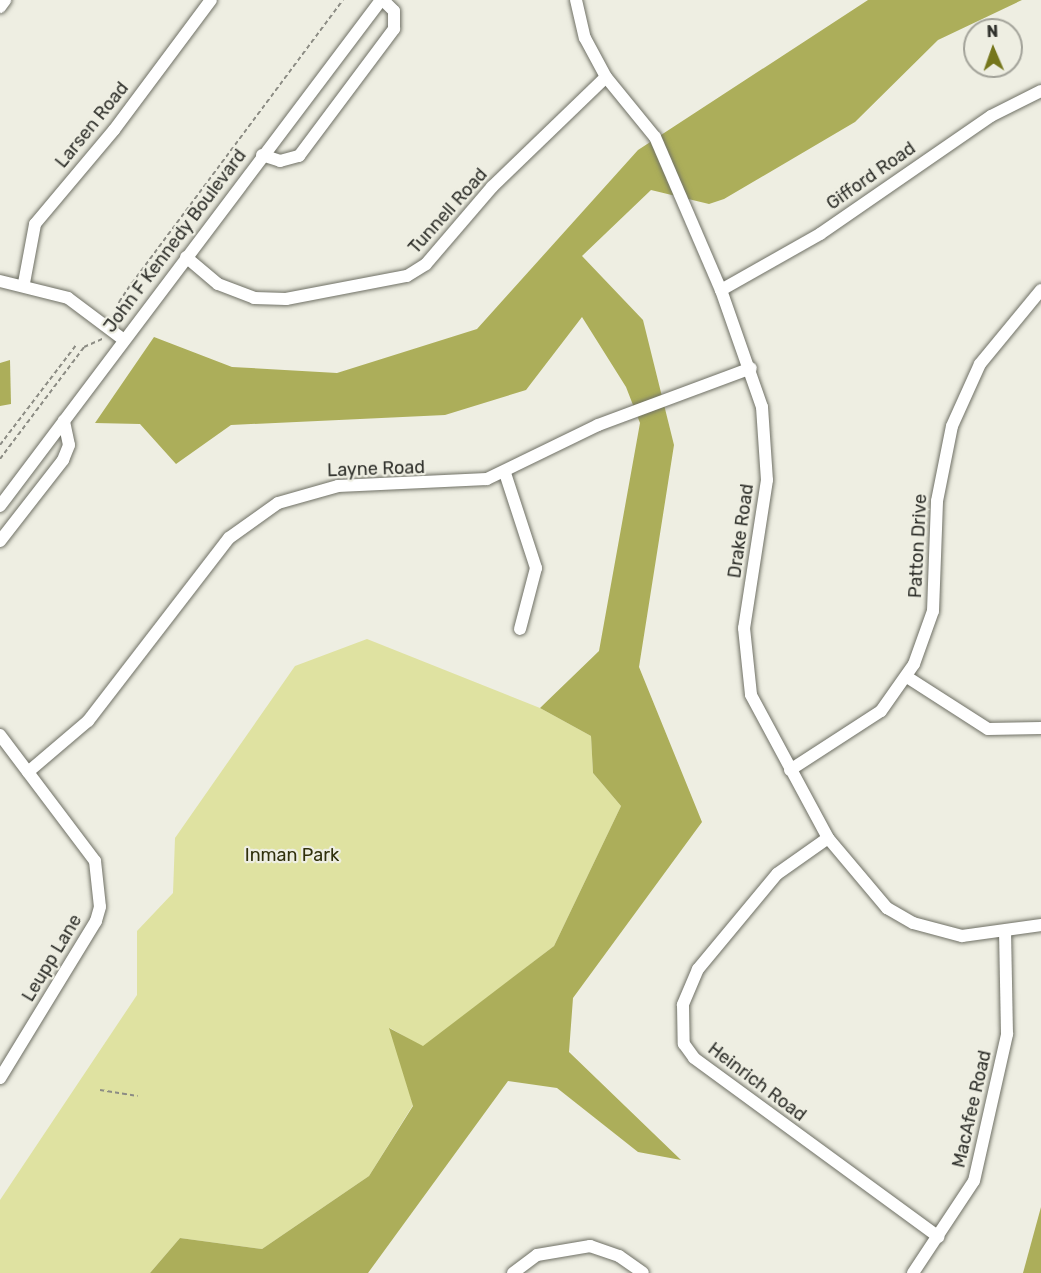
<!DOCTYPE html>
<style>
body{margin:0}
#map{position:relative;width:1041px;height:1273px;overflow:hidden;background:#eeeee2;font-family:Rubik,sans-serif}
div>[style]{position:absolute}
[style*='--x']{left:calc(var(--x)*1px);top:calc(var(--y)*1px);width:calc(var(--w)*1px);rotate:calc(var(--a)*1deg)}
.green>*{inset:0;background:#dfe2a1}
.forest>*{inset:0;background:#acae5a}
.path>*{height:2px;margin-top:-1px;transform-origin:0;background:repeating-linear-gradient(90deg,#8c8c84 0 4.5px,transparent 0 7.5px)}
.roads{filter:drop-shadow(0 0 2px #6f7065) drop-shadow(0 0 2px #6f7065)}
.minor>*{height:12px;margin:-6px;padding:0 6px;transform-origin:6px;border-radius:6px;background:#fff}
span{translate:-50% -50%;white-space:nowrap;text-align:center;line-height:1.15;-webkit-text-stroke:4.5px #eeeee2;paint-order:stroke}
.street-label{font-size:18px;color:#2f302b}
.park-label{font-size:18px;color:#30300b}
.north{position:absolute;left:963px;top:18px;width:60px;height:60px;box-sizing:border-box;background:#eeeee2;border:2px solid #a2a299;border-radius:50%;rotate:358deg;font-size:16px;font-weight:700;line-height:24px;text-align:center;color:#2f302b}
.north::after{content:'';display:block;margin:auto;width:21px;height:27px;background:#75761c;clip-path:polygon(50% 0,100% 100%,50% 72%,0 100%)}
</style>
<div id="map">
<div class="green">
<i style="clip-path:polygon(367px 639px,540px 708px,591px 736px,593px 773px,621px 806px,554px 946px,423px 1047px,390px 1028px,413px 1105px,369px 1176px,262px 1249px,180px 1238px,150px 1273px,0 1273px,0 1200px,137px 995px,137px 931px,173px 893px,175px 838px,295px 666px)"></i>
</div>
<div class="forest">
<i style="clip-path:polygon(868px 0,1022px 0,938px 40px,855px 122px,724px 199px,709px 204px,651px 190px,582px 256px,643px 320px,674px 445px,639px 667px,702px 822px,573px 998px,569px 1052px,681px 1160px,638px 1152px,557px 1088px,508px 1081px,368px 1273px,150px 1273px,180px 1238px,262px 1249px,369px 1176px,413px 1106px,389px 1028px,423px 1046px,554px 946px,621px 806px,593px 773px,591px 736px,540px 708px,599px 651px,640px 423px,626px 387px,582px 317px,526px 390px,445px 415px,231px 425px,176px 464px,140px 424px,95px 423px,154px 337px,232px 367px,337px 373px,477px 329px,638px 150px)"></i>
<i style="clip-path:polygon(10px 360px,11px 404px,0 406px,0 363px)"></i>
<i style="clip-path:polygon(1041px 1207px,1041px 1273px,1023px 1273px)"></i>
</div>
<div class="path">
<i style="--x:119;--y:318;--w:16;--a:-90"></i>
<i style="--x:119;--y:302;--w:23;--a:-56"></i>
<i style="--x:132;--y:283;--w:353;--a:-53.3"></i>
<i style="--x:0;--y:445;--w:127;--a:-52.7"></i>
<i style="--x:0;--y:459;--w:140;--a:-53.1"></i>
<i style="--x:84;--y:347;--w:22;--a:-24"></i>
<i style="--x:100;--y:1090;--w:38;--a:9"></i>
</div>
<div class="roads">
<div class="minor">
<i style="--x:576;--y:0;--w:39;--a:77"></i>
<i style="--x:585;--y:38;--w:44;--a:61.7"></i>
<i style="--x:606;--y:77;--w:77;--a:50.8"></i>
<i style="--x:655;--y:137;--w:167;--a:66.7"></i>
<i style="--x:721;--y:290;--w:124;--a:70.7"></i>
<i style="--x:762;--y:407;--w:73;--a:86.1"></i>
<i style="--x:767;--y:480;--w:150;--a:98.8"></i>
<i style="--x:744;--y:628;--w:67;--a:84"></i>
<i style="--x:751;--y:695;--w:162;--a:61.7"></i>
<i style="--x:828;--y:838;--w:92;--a:49.9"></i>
<i style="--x:887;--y:908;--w:30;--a:30"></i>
<i style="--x:913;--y:923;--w:51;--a:14.9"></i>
<i style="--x:962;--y:936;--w:80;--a:-7.9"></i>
<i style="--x:0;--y:7;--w:9;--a:-54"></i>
<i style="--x:262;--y:155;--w:19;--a:18"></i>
<i style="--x:280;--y:161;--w:20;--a:-15"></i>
<i style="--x:299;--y:156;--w:159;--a:-53.2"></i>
<i style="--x:394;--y:29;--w:18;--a:-90"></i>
<i style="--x:394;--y:11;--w:16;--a:-135"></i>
<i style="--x:186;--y:257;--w:42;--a:40.2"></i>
<i style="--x:218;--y:284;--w:39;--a:21"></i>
<i style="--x:254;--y:298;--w:32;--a:2"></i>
<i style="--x:286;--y:299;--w:123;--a:-10.8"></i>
<i style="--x:407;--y:276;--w:22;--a:-32"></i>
<i style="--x:426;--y:264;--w:101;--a:-49.4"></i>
<i style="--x:492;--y:187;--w:158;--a:-44"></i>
<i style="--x:0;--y:281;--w:70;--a:14"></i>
<i style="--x:68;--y:298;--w:70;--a:36.9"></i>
<i style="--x:24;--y:283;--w:60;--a:-79.4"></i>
<i style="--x:35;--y:224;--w:123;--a:-50"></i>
<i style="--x:114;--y:130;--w:162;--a:-53.3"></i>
<i style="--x:721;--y:290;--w:114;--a:-29.5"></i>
<i style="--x:820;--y:234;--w:208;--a:-34.6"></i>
<i style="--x:991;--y:116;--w:56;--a:-26.6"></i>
<i style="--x:505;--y:473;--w:100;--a:71.9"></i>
<i style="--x:536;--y:568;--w:63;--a:104.7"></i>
<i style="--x:0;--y:506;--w:633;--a:-53.02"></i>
<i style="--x:0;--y:541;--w:103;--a:-52.1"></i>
<i style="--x:63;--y:460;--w:16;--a:-68"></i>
<i style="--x:69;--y:445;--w:25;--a:-102"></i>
<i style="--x:907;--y:677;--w:96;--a:32.7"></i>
<i style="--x:988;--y:729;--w:53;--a:-1.1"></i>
<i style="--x:0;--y:735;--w:158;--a:53"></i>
<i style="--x:95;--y:861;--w:46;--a:83.8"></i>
<i style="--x:100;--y:907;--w:15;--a:106"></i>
<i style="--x:96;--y:921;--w:184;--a:121.4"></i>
<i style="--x:790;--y:770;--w:108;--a:-33"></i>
<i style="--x:881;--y:711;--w:57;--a:-54.9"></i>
<i style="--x:914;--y:664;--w:56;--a:-70.3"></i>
<i style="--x:933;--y:611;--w:110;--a:-87.9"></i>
<i style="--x:937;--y:501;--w:76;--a:-78.7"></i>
<i style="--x:952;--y:426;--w:68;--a:-65.7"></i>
<i style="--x:980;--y:364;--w:96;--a:-50.5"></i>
<i style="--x:28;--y:772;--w:79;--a:-40.4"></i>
<i style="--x:88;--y:721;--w:231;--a:-52.4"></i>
<i style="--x:229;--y:538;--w:60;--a:-35.5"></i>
<i style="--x:278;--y:503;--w:62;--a:-15.8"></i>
<i style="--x:338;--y:486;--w:149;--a:-2.7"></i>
<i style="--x:487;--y:479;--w:123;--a:-25.9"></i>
<i style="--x:598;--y:425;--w:163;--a:-20.4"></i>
<i style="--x:828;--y:838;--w:62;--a:144.8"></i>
<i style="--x:777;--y:874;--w:124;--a:129.7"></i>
<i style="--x:698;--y:969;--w:39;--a:113"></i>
<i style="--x:683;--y:1005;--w:39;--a:89"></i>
<i style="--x:684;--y:1044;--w:17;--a:54"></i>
<i style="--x:694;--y:1058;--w:303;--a:36.2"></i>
<i style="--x:513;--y:1273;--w:30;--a:-37"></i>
<i style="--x:537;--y:1255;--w:54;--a:-9.6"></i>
<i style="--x:590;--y:1246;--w:31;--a:19"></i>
<i style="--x:619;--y:1256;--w:29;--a:35"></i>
<i style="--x:913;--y:1273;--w:110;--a:-56.5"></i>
<i style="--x:974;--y:1181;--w:151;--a:-77.3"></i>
<i style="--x:1007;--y:1034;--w:100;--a:-91.1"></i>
</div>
</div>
<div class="street-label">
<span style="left:92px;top:125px;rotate:-51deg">Larsen Road</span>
<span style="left:871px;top:176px;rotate:-35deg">Gifford Road</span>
<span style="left:448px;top:211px;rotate:-48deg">Tunnell Road</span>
<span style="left:175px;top:241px;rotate:-53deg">John F Kennedy Boulevard</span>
<span style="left:376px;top:469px;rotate:-2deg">Layne Road</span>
<span style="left:741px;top:531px;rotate:-82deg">Drake Road</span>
<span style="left:918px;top:546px;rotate:-87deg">Patton Drive</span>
<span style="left:52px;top:958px;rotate:-59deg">Leupp Lane</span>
<span style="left:757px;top:1082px;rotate:37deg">Heinrich Road</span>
<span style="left:972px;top:1109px;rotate:-77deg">MacAfee Road</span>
</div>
<div class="park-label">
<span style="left:292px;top:855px">Inman Park</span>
</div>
<div class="north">N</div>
</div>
